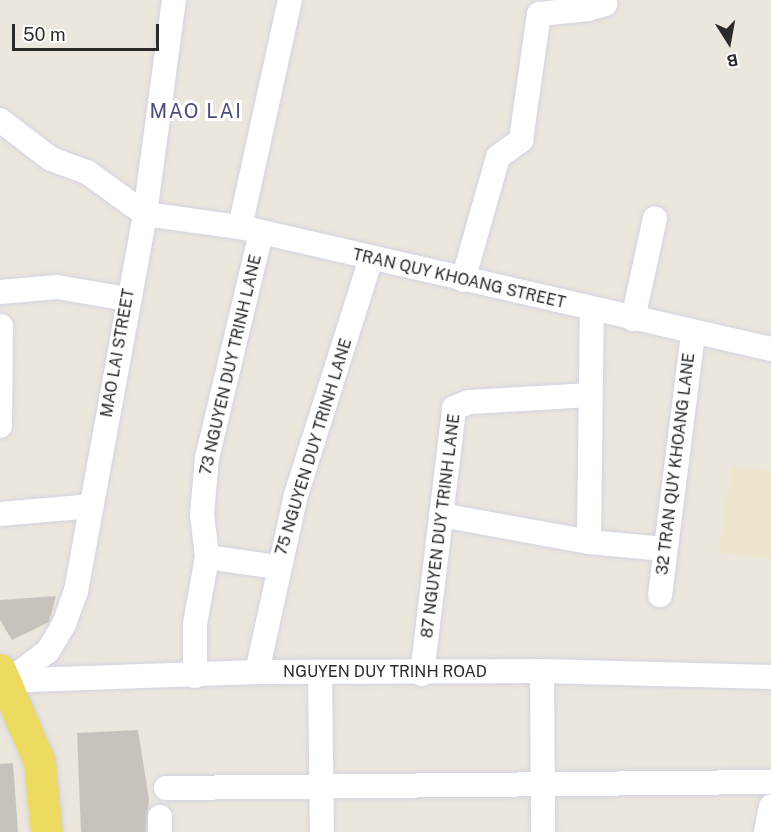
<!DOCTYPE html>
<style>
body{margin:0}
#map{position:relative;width:771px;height:832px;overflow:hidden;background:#ece7dc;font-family:"Public Sans",sans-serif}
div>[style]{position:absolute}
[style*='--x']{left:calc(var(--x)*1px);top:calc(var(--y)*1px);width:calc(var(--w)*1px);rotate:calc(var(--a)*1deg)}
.education>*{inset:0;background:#ede6cc}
.building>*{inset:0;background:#c7c3bc}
.roads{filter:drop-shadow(0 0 2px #d2d3e3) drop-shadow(0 0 2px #d2d3e3)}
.minor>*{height:24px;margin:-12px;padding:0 12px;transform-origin:12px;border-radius:12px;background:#fff}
.major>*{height:32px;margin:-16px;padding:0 16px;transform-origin:16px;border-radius:16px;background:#edda60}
span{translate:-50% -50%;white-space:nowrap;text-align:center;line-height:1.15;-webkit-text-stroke:6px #fff;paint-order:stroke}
.street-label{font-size:16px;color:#2a2a2a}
.quarter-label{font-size:20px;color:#4b4f7a;letter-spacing:1.5px}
.north{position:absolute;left:699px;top:12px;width:60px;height:60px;-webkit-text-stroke:4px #fff;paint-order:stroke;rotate:169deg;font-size:16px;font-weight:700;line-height:24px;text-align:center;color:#2a2a2a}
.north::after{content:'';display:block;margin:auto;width:21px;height:27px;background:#2a2a2a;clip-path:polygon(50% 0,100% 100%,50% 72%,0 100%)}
.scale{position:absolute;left:12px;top:24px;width:147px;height:27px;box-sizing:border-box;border:3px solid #2a2a2a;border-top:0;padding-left:8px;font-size:18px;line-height:21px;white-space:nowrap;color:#2a2a2a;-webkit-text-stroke:4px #fff;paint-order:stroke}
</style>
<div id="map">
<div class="education">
<i style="clip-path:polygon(732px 467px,771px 471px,771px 559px,718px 552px)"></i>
</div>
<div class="building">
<i style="clip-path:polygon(56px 596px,49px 622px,12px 640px,0 620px,0 600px)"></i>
<i style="clip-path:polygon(138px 730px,149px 799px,146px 832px,81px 832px,77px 733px)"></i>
<i style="clip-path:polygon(13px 763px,18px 832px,0 832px,0 764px)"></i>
</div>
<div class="roads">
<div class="minor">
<i style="--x:0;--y:120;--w:64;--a:37.4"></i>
<i style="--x:51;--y:159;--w:38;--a:20"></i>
<i style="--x:87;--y:172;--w:72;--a:35.9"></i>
<i style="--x:145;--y:214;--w:96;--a:7.8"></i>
<i style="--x:240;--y:227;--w:545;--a:12.94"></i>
<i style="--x:240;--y:227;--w:232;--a:-77.6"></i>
<i style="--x:463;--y:280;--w:128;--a:-74.1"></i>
<i style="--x:498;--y:157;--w:29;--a:-36"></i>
<i style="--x:521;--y:140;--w:127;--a:-81.9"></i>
<i style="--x:539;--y:14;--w:49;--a:-5.8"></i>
<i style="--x:588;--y:9;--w:18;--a:-16"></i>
<i style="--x:605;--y:4;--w:4;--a:-117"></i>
<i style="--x:0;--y:292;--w:57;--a:-5"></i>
<i style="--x:57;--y:287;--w:71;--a:9.7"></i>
<i style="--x:633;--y:319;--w:103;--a:-77.7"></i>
<i style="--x:0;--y:426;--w:100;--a:-89.4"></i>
<i style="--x:0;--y:514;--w:92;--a:-5"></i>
<i style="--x:441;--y:515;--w:150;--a:10.3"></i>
<i style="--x:589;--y:542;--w:76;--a:5.3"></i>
<i style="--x:589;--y:542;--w:232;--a:-89.3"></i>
<i style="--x:207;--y:557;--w:70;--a:8.2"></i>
<i style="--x:660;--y:595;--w:264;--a:-82.8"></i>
<i style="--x:542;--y:671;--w:161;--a:89.6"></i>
<i style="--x:257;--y:672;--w:181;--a:-77.6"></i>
<i style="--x:296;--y:495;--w:249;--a:-72.4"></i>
<i style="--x:320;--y:673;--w:159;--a:89.3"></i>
<i style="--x:422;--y:674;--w:268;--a:-83.1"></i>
<i style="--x:454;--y:408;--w:16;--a:-22"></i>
<i style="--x:469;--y:402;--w:122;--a:-3.3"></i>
<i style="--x:195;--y:676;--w:52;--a:-90"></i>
<i style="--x:195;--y:624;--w:68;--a:-79.8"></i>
<i style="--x:207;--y:557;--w:43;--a:-96.6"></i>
<i style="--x:202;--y:514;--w:56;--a:-84.9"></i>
<i style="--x:207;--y:458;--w:231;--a:-76.5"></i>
<i style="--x:0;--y:681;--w:257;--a:-2"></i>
<i style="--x:257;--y:672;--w:285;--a:-0.2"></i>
<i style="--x:542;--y:671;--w:229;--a:1.5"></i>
<i style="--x:8;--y:681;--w:50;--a:-36.9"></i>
<i style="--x:48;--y:651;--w:31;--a:-59"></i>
<i style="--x:64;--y:624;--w:35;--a:-70"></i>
<i style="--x:76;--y:591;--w:383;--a:-79.6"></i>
<i style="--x:145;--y:214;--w:216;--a:-82.3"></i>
<i style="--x:166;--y:788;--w:605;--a:-0.57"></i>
<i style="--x:160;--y:832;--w:15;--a:-90"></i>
<i style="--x:766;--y:832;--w:26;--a:-79"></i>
</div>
<div class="major">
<i style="--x:0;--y:670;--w:100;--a:66.5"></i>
<i style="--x:40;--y:762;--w:70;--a:84.3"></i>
</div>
</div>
<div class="street-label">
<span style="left:459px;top:279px;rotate:13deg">TRAN QUY KHOANG STREET</span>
<span style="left:118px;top:353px;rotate:-80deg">MAO LAI STREET</span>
<span style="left:231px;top:365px;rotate:-77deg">73 NGUYEN DUY TRINH LANE</span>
<span style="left:314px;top:447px;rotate:-73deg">75 NGUYEN DUY TRINH LANE</span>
<span style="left:676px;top:464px;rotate:-83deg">32 TRAN QUY KHOANG LANE</span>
<span style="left:441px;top:526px;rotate:-83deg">87 NGUYEN DUY TRINH LANE</span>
<span style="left:385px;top:672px">NGUYEN DUY TRINH ROAD</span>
</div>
<div class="quarter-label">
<span style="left:196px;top:111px">MAO LAI</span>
</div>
<div class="north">B</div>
<div class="scale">50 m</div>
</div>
